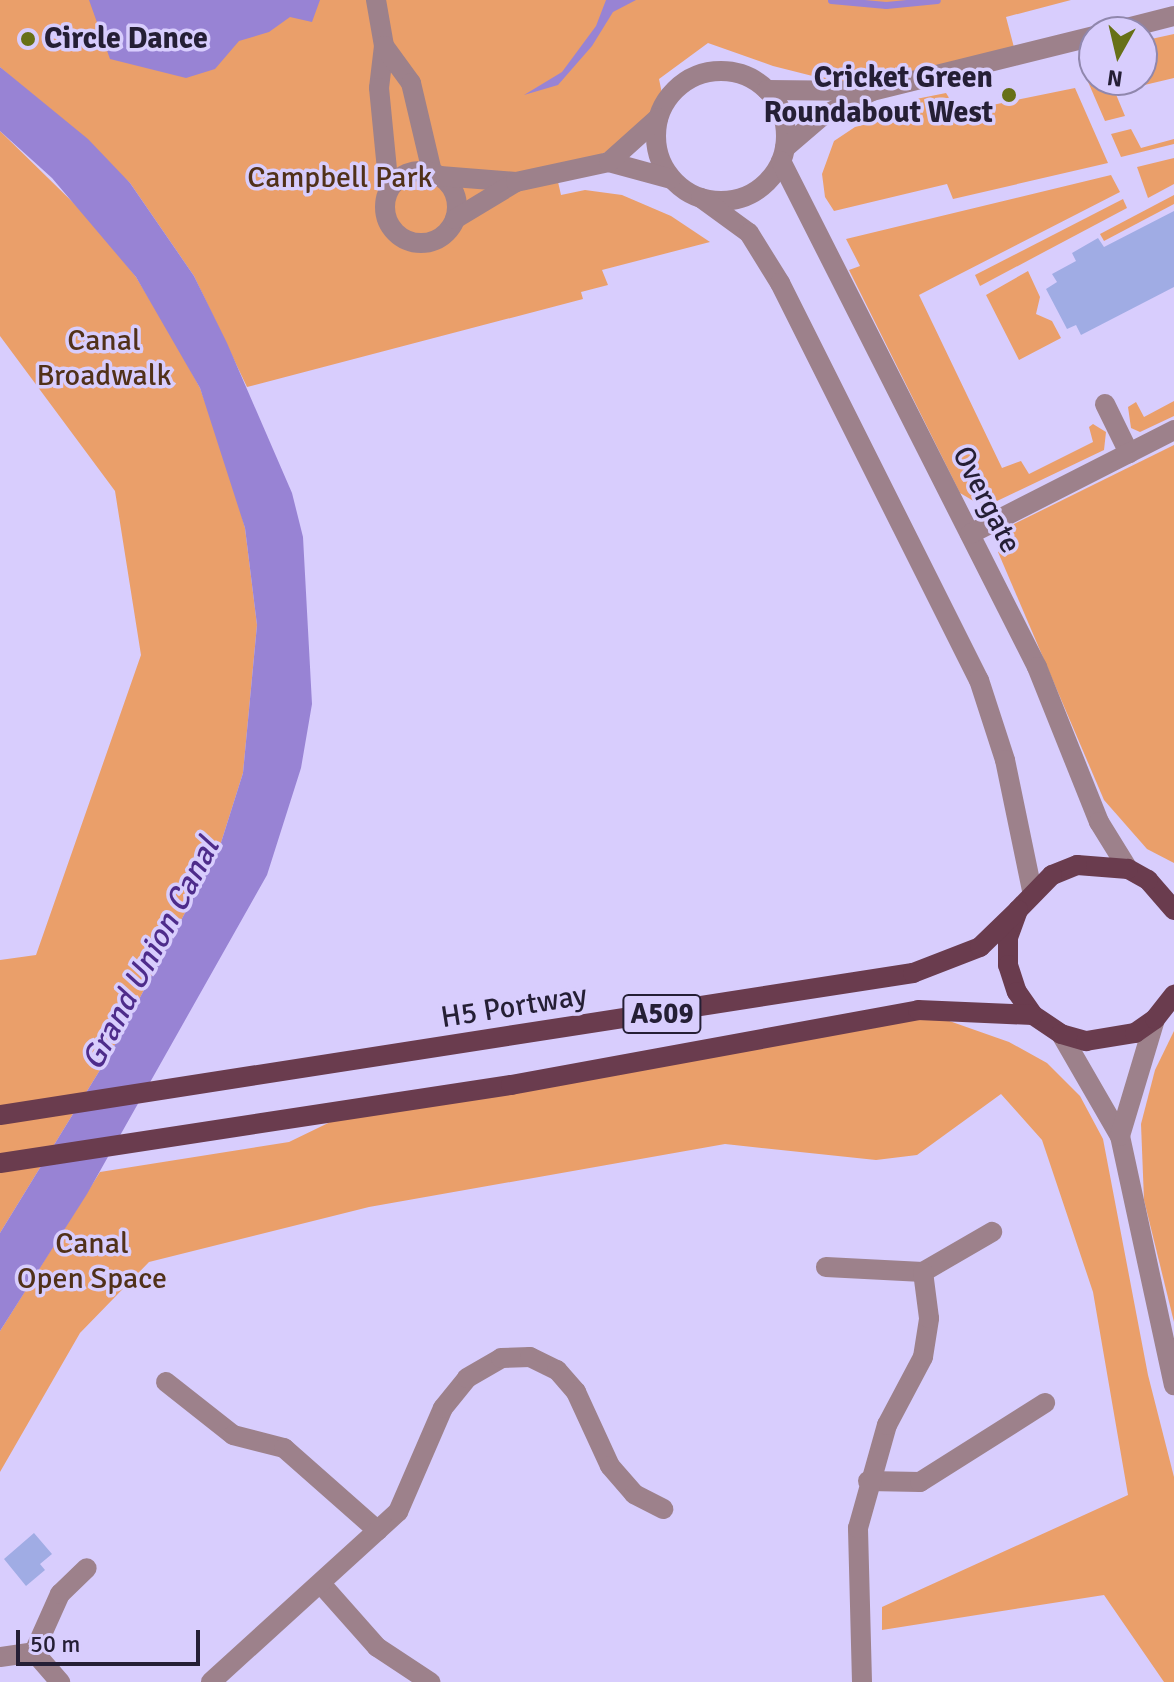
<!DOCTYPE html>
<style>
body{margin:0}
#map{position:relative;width:1174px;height:1682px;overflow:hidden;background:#d8cdfd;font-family:Signika,sans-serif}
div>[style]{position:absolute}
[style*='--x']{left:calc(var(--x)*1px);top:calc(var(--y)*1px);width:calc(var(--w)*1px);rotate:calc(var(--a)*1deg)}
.green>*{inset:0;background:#ea9f6a}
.water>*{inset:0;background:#9883d4}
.stream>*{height:7px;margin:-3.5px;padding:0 3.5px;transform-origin:3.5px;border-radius:3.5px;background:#9883d4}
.building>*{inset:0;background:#a0ace4}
.minor>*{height:20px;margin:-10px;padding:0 10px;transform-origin:10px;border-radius:10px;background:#9d818b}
.minor>.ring{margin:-10px;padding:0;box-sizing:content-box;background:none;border:20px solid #9d818b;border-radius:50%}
.major>*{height:20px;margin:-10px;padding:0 10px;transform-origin:10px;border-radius:10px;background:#6a3c4e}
.dots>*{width:22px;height:22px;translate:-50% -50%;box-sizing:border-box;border:4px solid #d8cdfd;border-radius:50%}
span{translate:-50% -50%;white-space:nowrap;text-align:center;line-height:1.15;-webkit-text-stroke:7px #d8cdfd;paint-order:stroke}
.shield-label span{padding:2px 6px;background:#d8cdfd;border:2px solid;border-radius:6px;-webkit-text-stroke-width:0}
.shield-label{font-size:28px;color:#251f35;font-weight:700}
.poi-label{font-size:30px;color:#251f35;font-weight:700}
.left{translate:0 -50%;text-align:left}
.right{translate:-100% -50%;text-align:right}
.park-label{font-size:30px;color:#513119}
.street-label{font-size:30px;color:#251f35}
.water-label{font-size:32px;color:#4e2c8b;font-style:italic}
.north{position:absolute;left:1078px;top:16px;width:80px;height:80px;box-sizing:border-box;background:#d8cdfd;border:2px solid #9087ad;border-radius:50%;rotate:188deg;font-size:22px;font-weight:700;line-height:32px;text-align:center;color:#251f35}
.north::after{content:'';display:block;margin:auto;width:28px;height:36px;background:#677017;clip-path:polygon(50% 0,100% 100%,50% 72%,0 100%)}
.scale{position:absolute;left:16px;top:1630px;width:184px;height:36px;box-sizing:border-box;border:4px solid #251f35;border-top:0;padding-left:10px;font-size:24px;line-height:28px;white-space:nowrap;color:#251f35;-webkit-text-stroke:6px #d8cdfd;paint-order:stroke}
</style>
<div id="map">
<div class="green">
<i style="clip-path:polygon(0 0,1071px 0,1006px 17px,1016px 55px,872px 91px,773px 66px,708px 43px,659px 79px,664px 103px,642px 137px,556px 173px,561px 195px,585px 190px,622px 195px,671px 216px,710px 242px,602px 270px,608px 285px,581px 292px,583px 299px,247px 387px,194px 276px,130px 183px,0 67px)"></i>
<i style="clip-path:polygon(1174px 34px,1174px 78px,1115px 92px,1125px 116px,1105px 121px,1082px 68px,1094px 65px,1094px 80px,1142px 80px,1142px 41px)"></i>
<i style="clip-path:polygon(1075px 88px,1108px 163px,953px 199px,947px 184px,834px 211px,825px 197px,822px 174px,834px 141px,855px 127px,912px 113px,911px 100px,946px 93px,958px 112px)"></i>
<i style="clip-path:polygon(1131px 129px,1141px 148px,1174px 139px,1174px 144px,1121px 157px,1111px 134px)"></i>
<i style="clip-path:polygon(0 131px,94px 223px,136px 277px,172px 336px,200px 388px,229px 468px,245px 528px,257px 625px,243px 773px,219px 849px,111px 1052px,0 1233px,0 960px,36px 955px,141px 655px,115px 491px,0 336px)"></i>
<i style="clip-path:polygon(1174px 158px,1174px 184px,1148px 198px,1137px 167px)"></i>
<i style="clip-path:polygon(1111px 175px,1120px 192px,919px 295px,1002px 468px,1021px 461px,1029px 474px,1093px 442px,1089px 427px,1093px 424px,1106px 432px,1104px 450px,997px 501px,977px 503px,960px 493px,849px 270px,860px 266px,846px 239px)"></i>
<i style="clip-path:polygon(1174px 195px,1174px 204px,1104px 241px,1100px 234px)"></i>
<i style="clip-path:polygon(1123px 199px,1127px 208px,980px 286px,975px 275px)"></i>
<i style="clip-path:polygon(1028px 271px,1040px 297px,1036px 314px,1052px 321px,1061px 338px,1019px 360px,986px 295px)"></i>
<i style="clip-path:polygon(1174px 401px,1174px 416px,1140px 432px,1131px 428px,1128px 407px,1136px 402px,1144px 417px)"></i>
<i style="clip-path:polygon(1174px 445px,1174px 863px,1147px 849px,1104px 800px,998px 552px,1012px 525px)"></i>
<i style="clip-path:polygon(918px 1010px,1009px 1042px,1047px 1063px,1080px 1096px,1103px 1139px,1148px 1375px,1174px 1477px,1174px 1682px,1164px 1682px,1104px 1595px,882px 1630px,882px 1607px,1128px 1495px,1093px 1292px,1042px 1140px,1001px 1094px,917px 1155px,876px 1160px,725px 1144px,369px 1207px,149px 1262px,80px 1333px,0 1472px,0 1331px,100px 1172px,289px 1142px,353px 1111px)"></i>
<i style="clip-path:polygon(1174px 1031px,1174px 1322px,1144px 1200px,1141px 1124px,1155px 1070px)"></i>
</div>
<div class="water">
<i style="clip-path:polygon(89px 0,320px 0,312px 22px,290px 17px,269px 32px,239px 41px,215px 69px,186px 78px,110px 59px)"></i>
<i style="clip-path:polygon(606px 0,636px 0,613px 12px,592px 46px,558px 85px,524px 95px,562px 72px,596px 26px)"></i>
<i style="clip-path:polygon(0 67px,88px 139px,130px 183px,194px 276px,227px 343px,292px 493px,303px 537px,312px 704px,301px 768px,267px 875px,87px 1194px,0 1331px,0 1233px,111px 1052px,219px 849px,243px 773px,257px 625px,245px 528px,200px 388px,136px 277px,52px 178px,0 131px)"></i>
</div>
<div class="stream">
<i style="--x:831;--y:0;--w:55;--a:5.2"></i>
<i style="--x:886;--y:5;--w:51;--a:-5.6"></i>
</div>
<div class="building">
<i style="clip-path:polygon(1174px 211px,1174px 287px,1081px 335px,1076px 325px,1067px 329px,1046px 289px,1057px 282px,1052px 274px,1076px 261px,1072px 253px,1098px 238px,1104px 247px)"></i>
<i style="clip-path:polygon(34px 1533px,52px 1554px,40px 1564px,45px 1570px,26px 1586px,4px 1559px)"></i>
</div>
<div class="minor">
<i style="--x:376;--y:0;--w:47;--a:80.1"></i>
<i style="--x:384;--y:46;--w:42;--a:96.8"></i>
<i style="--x:379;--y:88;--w:102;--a:84.4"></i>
<i style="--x:1111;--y:32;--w:65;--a:-14.3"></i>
<i style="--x:384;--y:46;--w:46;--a:53.9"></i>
<i style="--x:411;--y:83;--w:91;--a:76.7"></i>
<i class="ring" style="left:656px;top:71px;width:110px;height:110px"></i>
<i style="--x:767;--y:90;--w:101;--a:0.6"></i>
<i style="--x:785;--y:148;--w:48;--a:-40.7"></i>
<i style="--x:821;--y:117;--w:57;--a:-27"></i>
<i style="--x:872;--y:91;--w:229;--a:-13.9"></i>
<i style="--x:781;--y:161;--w:567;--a:63.16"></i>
<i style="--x:1037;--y:667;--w:167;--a:68.2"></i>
<i style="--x:1099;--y:822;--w:55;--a:58.3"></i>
<i style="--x:609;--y:162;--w:64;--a:15.3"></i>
<i class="ring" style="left:385px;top:171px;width:52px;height:52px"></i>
<i style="--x:440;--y:176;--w:76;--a:4.5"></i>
<i style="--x:701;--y:198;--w:59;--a:36.1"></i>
<i style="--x:749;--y:233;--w:59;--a:58.2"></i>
<i style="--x:780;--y:283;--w:444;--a:63.4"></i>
<i style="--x:979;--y:680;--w:84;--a:72"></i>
<i style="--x:1005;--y:760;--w:133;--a:78.3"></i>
<i style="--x:455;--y:219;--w:71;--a:-31.2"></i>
<i style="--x:516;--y:182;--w:95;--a:-12.1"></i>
<i style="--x:609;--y:162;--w:66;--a:-41.9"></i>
<i style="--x:1105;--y:404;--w:55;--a:63.9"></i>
<i style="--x:970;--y:534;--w:229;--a:-27"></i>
<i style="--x:1061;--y:1034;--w:118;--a:60"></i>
<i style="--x:1120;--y:1136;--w:255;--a:77.8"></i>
<i style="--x:1120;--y:1136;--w:122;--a:-73.3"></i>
<i style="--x:826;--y:1267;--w:97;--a:3"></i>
<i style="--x:923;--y:1272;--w:80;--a:-30.1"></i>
<i style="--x:166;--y:1382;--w:85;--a:38.3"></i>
<i style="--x:233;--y:1435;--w:53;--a:14.3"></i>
<i style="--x:284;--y:1448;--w:125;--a:41.4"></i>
<i style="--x:868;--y:1481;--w:52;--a:1.1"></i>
<i style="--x:920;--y:1482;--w:148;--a:-32.3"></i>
<i style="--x:322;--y:1585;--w:83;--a:48.4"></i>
<i style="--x:377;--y:1647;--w:64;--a:33.4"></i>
<i style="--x:34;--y:1652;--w:40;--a:49"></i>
<i style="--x:0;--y:1657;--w:34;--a:-8"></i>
<i style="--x:34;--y:1652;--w:64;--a:-65.9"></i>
<i style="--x:60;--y:1594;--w:37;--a:-44"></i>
<i style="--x:211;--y:1682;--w:253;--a:-42.3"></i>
<i style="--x:398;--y:1512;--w:113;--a:-66.6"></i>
<i style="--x:443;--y:1408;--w:38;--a:-51"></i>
<i style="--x:467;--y:1378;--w:39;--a:-30"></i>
<i style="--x:501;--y:1358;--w:29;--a:-2"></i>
<i style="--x:530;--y:1357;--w:30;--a:26"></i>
<i style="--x:557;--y:1370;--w:29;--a:49"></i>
<i style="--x:576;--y:1392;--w:81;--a:65.3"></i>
<i style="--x:610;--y:1466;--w:37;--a:49"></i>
<i style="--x:634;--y:1494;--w:33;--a:27"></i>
<i style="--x:862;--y:1682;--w:154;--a:-91.5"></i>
<i style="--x:858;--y:1528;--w:107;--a:-74.3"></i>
<i style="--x:887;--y:1425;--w:77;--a:-62.1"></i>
<i style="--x:923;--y:1357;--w:39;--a:-81"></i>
<i style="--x:929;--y:1318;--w:46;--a:-97.4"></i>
</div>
<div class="major">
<i style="--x:1174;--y:910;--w:40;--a:-131"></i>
<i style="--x:1148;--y:880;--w:23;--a:-151"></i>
<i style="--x:1128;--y:869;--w:51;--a:-175.5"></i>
<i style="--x:1077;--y:865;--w:27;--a:158"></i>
<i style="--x:1052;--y:875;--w:49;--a:134.2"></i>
<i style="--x:1018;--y:910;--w:29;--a:110"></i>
<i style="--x:1008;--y:937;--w:28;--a:90"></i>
<i style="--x:1008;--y:965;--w:28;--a:72"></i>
<i style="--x:1017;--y:992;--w:28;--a:55"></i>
<i style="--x:1033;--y:1015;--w:34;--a:34"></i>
<i style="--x:1061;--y:1034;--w:26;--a:16"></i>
<i style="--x:1086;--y:1041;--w:50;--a:-9.3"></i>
<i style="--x:1135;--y:1033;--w:24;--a:-35"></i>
<i style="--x:1155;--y:1019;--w:31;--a:-52"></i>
<i style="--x:0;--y:1115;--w:924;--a:-8.84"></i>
<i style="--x:913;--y:973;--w:72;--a:-21.2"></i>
<i style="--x:980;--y:947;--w:53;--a:-44.2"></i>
<i style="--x:0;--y:1163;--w:517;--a:-8.68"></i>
<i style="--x:511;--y:1085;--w:414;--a:-10.4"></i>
<i style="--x:918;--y:1010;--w:115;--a:2.5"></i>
</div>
<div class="dots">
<i style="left:28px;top:39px;background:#677017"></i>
<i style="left:1009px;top:95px;background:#677017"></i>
</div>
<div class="shield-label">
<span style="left:662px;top:1014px">A509</span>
</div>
<div class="poi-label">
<span class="left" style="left:44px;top:39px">Circle Dance</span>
<span class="right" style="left:993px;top:95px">Cricket Green<br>Roundabout West</span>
</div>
<div class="park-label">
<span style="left:340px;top:178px">Campbell Park</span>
<span style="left:104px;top:358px">Canal<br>Broadwalk</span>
<span style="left:92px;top:1261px">Canal<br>Open Space</span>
</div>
<div class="street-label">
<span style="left:986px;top:500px;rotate:63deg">Overgate</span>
<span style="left:514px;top:1007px;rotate:-9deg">H5 Portway</span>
</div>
<div class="water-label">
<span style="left:151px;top:954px;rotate:-62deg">Grand Union Canal</span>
</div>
<div class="north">N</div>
<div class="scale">50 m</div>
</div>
